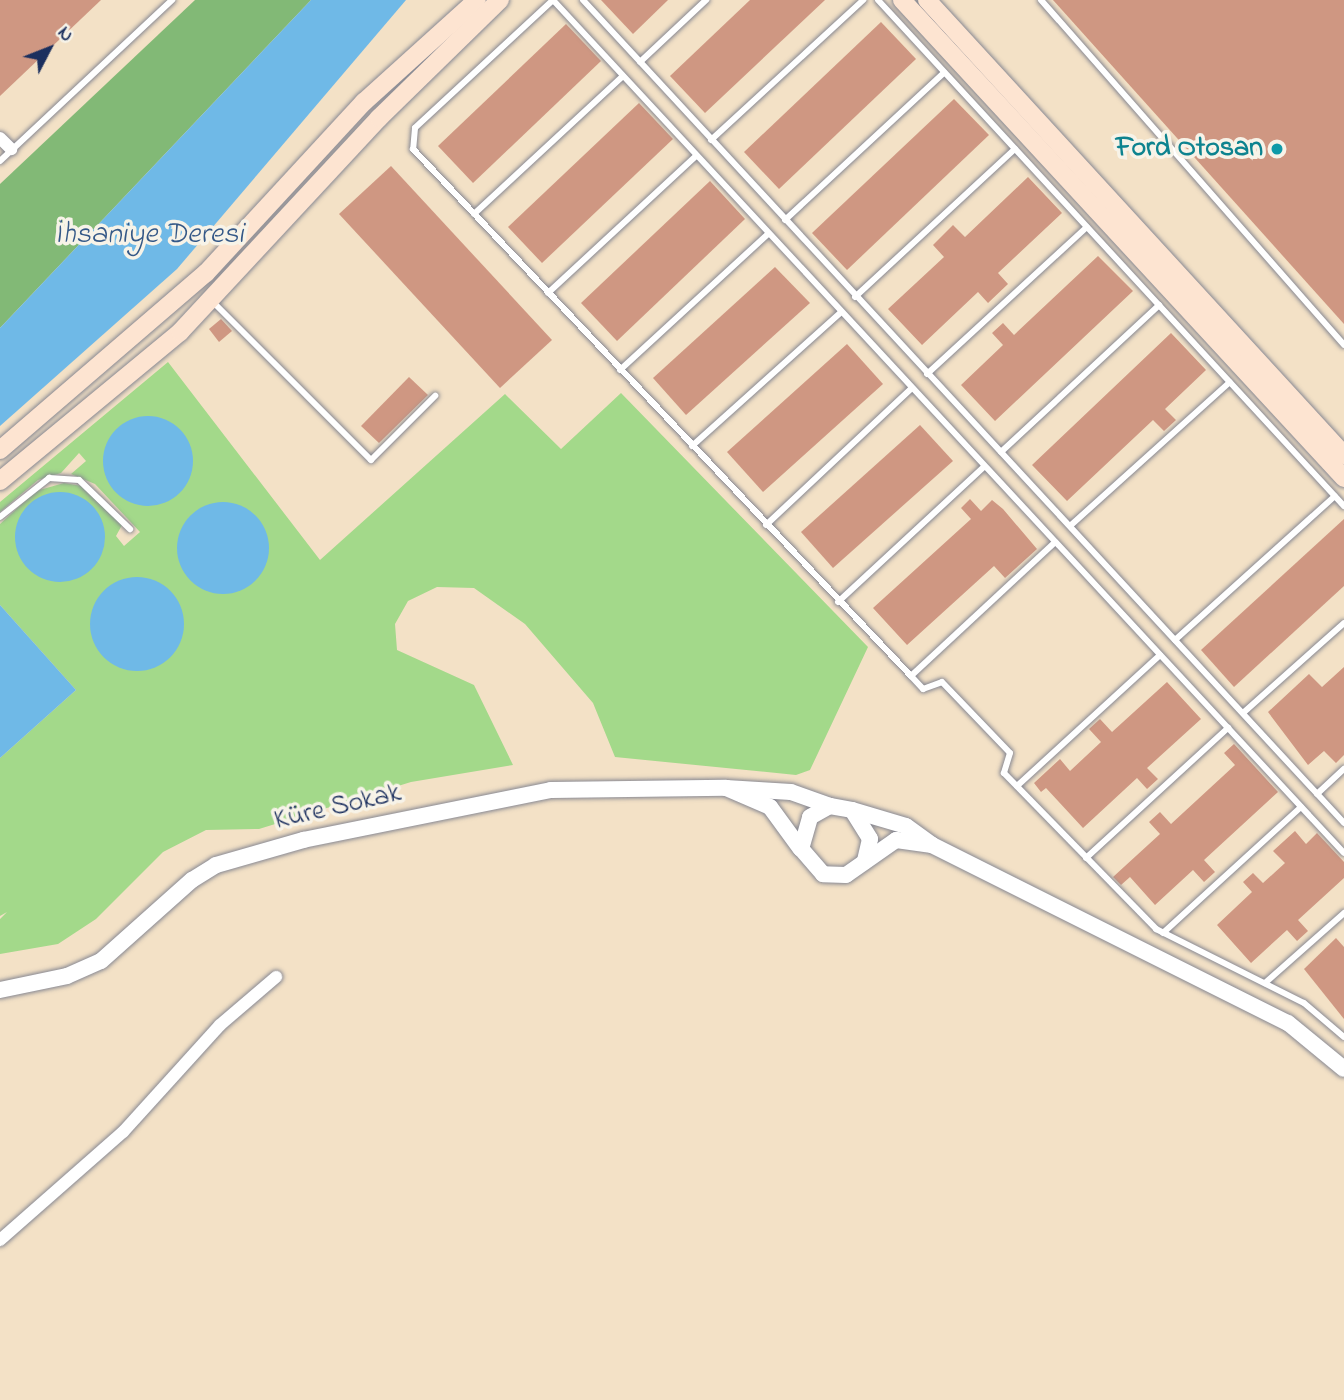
<!DOCTYPE html>
<meta charset="utf-8">
<style>
body{margin:0}
#map{position:relative;width:1344px;height:1400px;overflow:hidden;background:#f3e1c6;font-family:"Indie Flower",sans-serif}
div>[style]{position:absolute}
[style*='--x']{left:calc(var(--x)*1px);top:calc(var(--y)*1px);width:calc(var(--w)*1px);rotate:calc(var(--a)*1deg)}
.green>*{inset:0;background:#a3d98a}
.forest>*{inset:0;background:#82b976}
.water>*{inset:0;background:#6fb9e7}
.round{border-radius:50%}
.building>*{inset:0;background:#cf9782}
.roads{filter:drop-shadow(0 0 2px #878892) drop-shadow(0 0 2px #878892)}
.service>*{height:6px;margin:-3px;padding:0 3px;transform-origin:3px;border-radius:3px;background:#fff}
.minor>*{height:12px;margin:-6px;padding:0 6px;transform-origin:6px;border-radius:6px;background:#fff}
.tertiary>*{height:16px;margin:-8px;padding:0 8px;transform-origin:8px;border-radius:8px;background:#fff}
.secondary>*{height:18px;margin:-9px;padding:0 9px;transform-origin:9px;border-radius:9px;background:#fde4d1}
.dots>*{width:19px;height:19px;translate:-50% -50%;box-sizing:border-box;border:4px solid #f7f3e8;border-radius:50%}
span{translate:-50% -50%;white-space:nowrap;text-align:center;line-height:1.15;-webkit-text-stroke:7px #f7f3e8;paint-order:stroke}
.culture-label{font-size:28px;color:#0d838f;font-weight:700}
.right{translate:-100% -50%;text-align:right}
.street-label{font-size:28px;color:#1b2f5e}
.water-label{font-size:30px;color:#345887;font-style:italic}
.north{position:absolute;left:14px;top:14px;width:70px;height:70px;-webkit-text-stroke:5px #f7f3e8;paint-order:stroke;rotate:48deg;font-size:19px;font-weight:700;line-height:28px;text-align:center;color:#1b2f5e}
.north::after{content:'';display:block;margin:auto;width:24px;height:32px;background:#1b2f5e;clip-path:polygon(50% 0,100% 100%,50% 72%,0 100%)}
</style>
<div id="map">
<div class="green">
<i style="clip-path:polygon(168px 362px,320px 560px,505px 394px,561px 449px,621px 393px,868px 647px,810px 770px,796px 775px,615px 757px,593px 703px,525px 624px,474px 588px,437px 587px,408px 601px,395px 624px,397px 650px,474px 685px,513px 765px,411px 782px,259px 829px,206px 830px,163px 852px,96px 919px,58px 944px,0 954px,0 919px,7px 912px,0 916px,0 758px,76px 690px,0 605px,0 524px,36px 491px,64px 483px,82px 486px,122px 525px,116px 536px,124px 546px,140px 532px,95px 484px,71px 474px,86px 461px,79px 453px,61px 473px,38px 480px,0 512px,0 502px)"></i>
</div>
<div class="forest">
<i style="clip-path:polygon(195px 0,311px 0,0 328px,0 184px)"></i>
</div>
<div class="water">
<i style="clip-path:polygon(311px 0,406px 0,177px 269px,0 426px,0 328px)"></i>
<i class="round" style="left:103px;top:416px;width:90px;height:90px"></i>
<i class="round" style="left:15px;top:492px;width:90px;height:90px"></i>
<i class="round" style="left:177px;top:502px;width:92px;height:92px"></i>
<i class="round" style="left:90px;top:577px;width:94px;height:94px"></i>
<i style="clip-path:polygon(0 605px,76px 690px,0 758px)"></i>
</div>
<div class="building">
<i style="clip-path:polygon(0 0,101px 0,0 96px)"></i>
<i style="clip-path:polygon(601px 0,668px 0,633px 34px)"></i>
<i style="clip-path:polygon(750px 0,825px 0,705px 113px,670px 76px)"></i>
<i style="clip-path:polygon(1053px 0,1344px 0,1344px 324px)"></i>
<i style="clip-path:polygon(881px 22px,916px 59px,779px 189px,744px 152px)"></i>
<i style="clip-path:polygon(566px 24px,601px 61px,473px 183px,438px 146px)"></i>
<i style="clip-path:polygon(954px 99px,989px 135px,847px 270px,812px 233px)"></i>
<i style="clip-path:polygon(639px 103px,673px 139px,542px 263px,508px 227px)"></i>
<i style="clip-path:polygon(391px 166px,552px 340px,500px 388px,339px 214px)"></i>
<i style="clip-path:polygon(1028px 177px,1062px 213px,998px 273px,1008px 284px,988px 303px,978px 292px,922px 345px,888px 309px,944px 257px,933px 245px,953px 225px,965px 237px)"></i>
<i style="clip-path:polygon(710px 181px,745px 219px,617px 341px,581px 303px)"></i>
<i style="clip-path:polygon(1098px 256px,1133px 291px,995px 421px,961px 385px,1003px 345px,992px 333px,1003px 323px,1014px 335px)"></i>
<i style="clip-path:polygon(775px 267px,810px 303px,686px 415px,653px 378px)"></i>
<i style="clip-path:polygon(221px 319px,232px 331px,219px 342px,209px 329px)"></i>
<i style="clip-path:polygon(1171px 333px,1206px 370px,1165px 409px,1176px 420px,1164px 431px,1153px 420px,1067px 501px,1032px 465px)"></i>
<i style="clip-path:polygon(847px 344px,883px 384px,763px 492px,727px 452px)"></i>
<i style="clip-path:polygon(409px 377px,428px 395px,379px 443px,361px 426px)"></i>
<i style="clip-path:polygon(920px 425px,953px 461px,833px 568px,801px 532px)"></i>
<i style="clip-path:polygon(970px 499px,981px 511px,992px 500px,1003px 509px,1037px 549px,1005px 578px,994px 566px,907px 645px,873px 608px,971px 519px,961px 508px)"></i>
<i style="clip-path:polygon(1344px 519px,1344px 586px,1234px 687px,1201px 650px)"></i>
<i style="clip-path:polygon(1344px 667px,1344px 755px,1336px 763px,1324px 751px,1308px 765px,1268px 712px,1309px 674px,1322px 687px)"></i>
<i style="clip-path:polygon(1167px 682px,1201px 719px,1147px 768px,1158px 779px,1147px 789px,1137px 778px,1083px 828px,1046px 788px,1041px 792px,1034px 783px,1060px 759px,1070px 771px,1101px 742px,1089px 729px,1100px 719px,1112px 732px)"></i>
<i style="clip-path:polygon(1234px 744px,1278px 792px,1204px 860px,1215px 872px,1204px 882px,1193px 870px,1155px 905px,1130px 877px,1121px 885px,1113px 877px,1160px 834px,1149px 822px,1160px 812px,1171px 824px,1235px 765px,1224px 753px)"></i>
<i style="clip-path:polygon(1295px 831px,1306px 844px,1317px 833px,1344px 862px,1344px 878px,1298px 920px,1308px 931px,1297px 941px,1287px 930px,1251px 963px,1217px 925px,1252px 892px,1243px 882px,1253px 873px,1263px 883px,1285px 863px,1273px 851px)"></i>
<i style="clip-path:polygon(1336px 938px,1344px 947px,1344px 1019px,1304px 969px)"></i>
</div>
<div class="roads">
<div class="service">
<i style="--x:553;--y:0;--w:188;--a:137.2"></i>
<i style="--x:415;--y:128;--w:21;--a:95"></i>
<i style="--x:413;--y:149;--w:725;--a:46.62"></i>
<i style="--x:911;--y:676;--w:18;--a:47"></i>
<i style="--x:923;--y:689;--w:20;--a:-20"></i>
<i style="--x:942;--y:682;--w:98;--a:46.2"></i>
<i style="--x:1010;--y:753;--w:21;--a:107"></i>
<i style="--x:1004;--y:773;--w:218;--a:45.7"></i>
<i style="--x:1156;--y:929;--w:165;--a:26.6"></i>
<i style="--x:1304;--y:1003;--w:52;--a:40.4"></i>
<i style="--x:553;--y:0;--w:1163;--a:47.16"></i>
<i style="--x:583;--y:0;--w:1121;--a:47.24"></i>
<i style="--x:878;--y:0;--w:688;--a:47.36"></i>
<i style="--x:1041;--y:0;--w:459;--a:48.7"></i>
<i style="--x:640;--y:62;--w:91;--a:-43.2"></i>
<i style="--x:711;--y:140;--w:207;--a:-42.6"></i>
<i style="--x:0;--y:161;--w:236;--a:-43.1"></i>
<i style="--x:474;--y:214;--w:203;--a:-42.8"></i>
<i style="--x:785;--y:220;--w:217;--a:-42.8"></i>
<i style="--x:548;--y:293;--w:202;--a:-42.8"></i>
<i style="--x:855;--y:297;--w:218;--a:-42.8"></i>
<i style="--x:212;--y:301;--w:225;--a:45"></i>
<i style="--x:371;--y:460;--w:91;--a:-45"></i>
<i style="--x:620;--y:370;--w:201;--a:-42.6"></i>
<i style="--x:927;--y:374;--w:217;--a:-42.6"></i>
<i style="--x:692;--y:446;--w:199;--a:-41.9"></i>
<i style="--x:1001;--y:452;--w:216;--a:-42.9"></i>
<i style="--x:0;--y:517;--w:63;--a:-38.5"></i>
<i style="--x:49;--y:478;--w:30;--a:4"></i>
<i style="--x:79;--y:480;--w:71;--a:43.9"></i>
<i style="--x:766;--y:525;--w:199;--a:-43.2"></i>
<i style="--x:1070;--y:526;--w:215;--a:-42"></i>
<i style="--x:838;--y:602;--w:199;--a:-42.8"></i>
<i style="--x:1175;--y:640;--w:215;--a:-42"></i>
<i style="--x:911;--y:676;--w:195;--a:-42.9"></i>
<i style="--x:1243;--y:713;--w:135;--a:-41.7"></i>
<i style="--x:1017;--y:786;--w:194;--a:-42.5"></i>
<i style="--x:1317;--y:794;--w:37;--a:-43"></i>
<i style="--x:1086;--y:858;--w:193;--a:-42.5"></i>
<i style="--x:1163;--y:933;--w:187;--a:-42.4"></i>
<i style="--x:1265;--y:983;--w:106;--a:-41.5"></i>
</div>
<div class="minor">
<i style="--x:0;--y:138;--w:16;--a:45"></i>
<i style="--x:0;--y:1240;--w:164;--a:-41.3"></i>
<i style="--x:123;--y:1132;--w:144;--a:-47.8"></i>
<i style="--x:220;--y:1025;--w:74;--a:-40.6"></i>
</div>
<div class="tertiary">
<i style="--x:852;--y:810;--w:56;--a:16.5"></i>
<i style="--x:906;--y:826;--w:32;--a:36"></i>
<i style="--x:932;--y:845;--w:36;--a:-172"></i>
<i style="--x:896;--y:840;--w:61;--a:145"></i>
<i style="--x:846;--y:875;--w:23;--a:-178"></i>
<i style="--x:823;--y:874;--w:33;--a:-131"></i>
<i style="--x:801;--y:849;--w:33;--a:-74"></i>
<i style="--x:810;--y:817;--w:23;--a:-29"></i>
<i style="--x:830;--y:806;--w:22;--a:10"></i>
<i style="--x:852;--y:810;--w:34;--a:58"></i>
<i style="--x:870;--y:839;--w:23;--a:103"></i>
<i style="--x:932;--y:845;--w:398;--a:26.6"></i>
<i style="--x:1288;--y:1023;--w:72;--a:39.4"></i>
<i style="--x:800;--y:848;--w:51;--a:-126.2"></i>
<i style="--x:770;--y:807;--w:48;--a:-156.6"></i>
<i style="--x:726;--y:788;--w:65;--a:3.5"></i>
<i style="--x:791;--y:792;--w:41;--a:19.7"></i>
<i style="--x:0;--y:990;--w:68;--a:-11.8"></i>
<i style="--x:67;--y:976;--w:37;--a:-24"></i>
<i style="--x:101;--y:961;--w:122;--a:-41.7"></i>
<i style="--x:192;--y:880;--w:28;--a:-32"></i>
<i style="--x:216;--y:865;--w:91;--a:-16"></i>
<i style="--x:303;--y:840;--w:253;--a:-11.4"></i>
<i style="--x:551;--y:790;--w:175;--a:-0.7"></i>
</div>
<div class="secondary">
<i style="--x:902;--y:0;--w:651;--a:47.24"></i>
<i style="--x:927;--y:0;--w:617;--a:47.5"></i>
<i style="--x:0;--y:450;--w:272;--a:-40.7"></i>
<i style="--x:206;--y:273;--w:233;--a:-47.3"></i>
<i style="--x:364;--y:102;--w:152;--a:-42.1"></i>
<i style="--x:0;--y:481;--w:234;--a:-39.6"></i>
<i style="--x:180;--y:332;--w:292;--a:-47.1"></i>
<i style="--x:379;--y:118;--w:169;--a:-44.3"></i>
</div>
</div>
<div class="dots">
<i style="left:1277px;top:149px;background:#0f9aa8"></i>
</div>
<div class="culture-label">
<span class="right" style="left:1263px;top:149px">Ford Otosan</span>
</div>
<div class="street-label">
<span style="left:338px;top:808px;rotate:-13deg">Küre Sokak</span>
</div>
<div class="water-label">
<span style="left:149px;top:235px">İhsaniye Deresi</span>
</div>
<div class="north">N</div>
</div>
